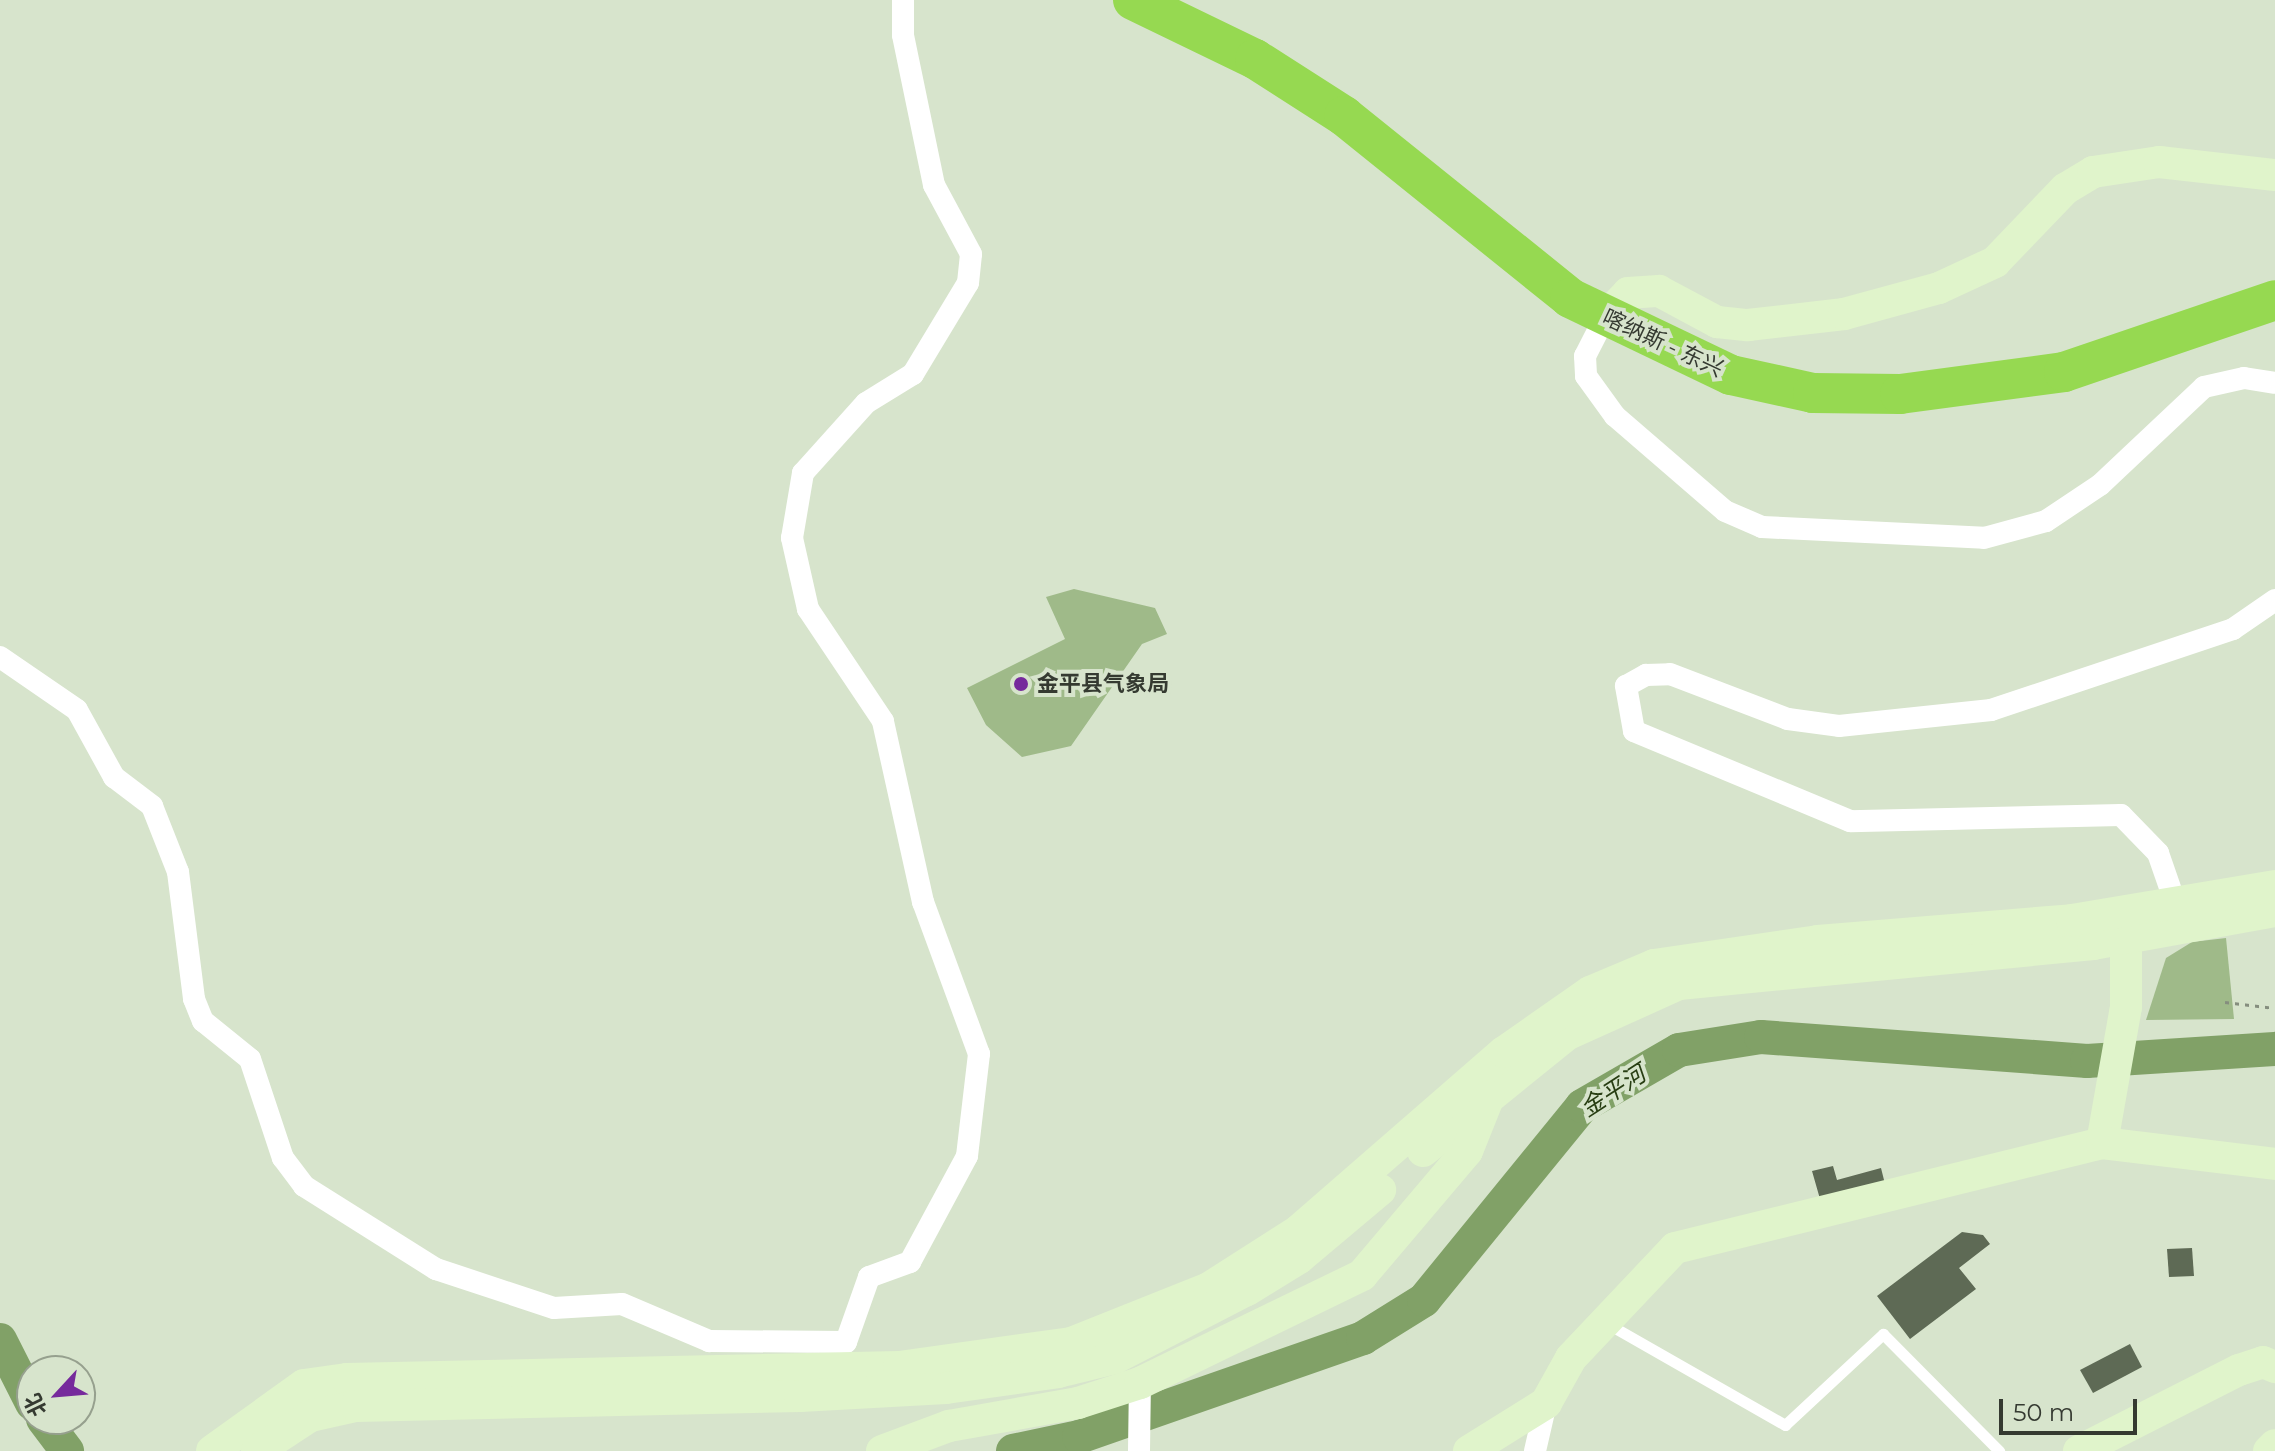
<!DOCTYPE html>
<meta charset="utf-8">
<style>
body{margin:0}
#map{position:relative;width:2275px;height:1451px;overflow:hidden;background:#d7e4cc;font-family:Montserrat,"Noto Sans SC",sans-serif}
div>[style]{position:absolute}
[style*='--x']{left:calc(var(--x)*1px);top:calc(var(--y)*1px);width:calc(var(--w)*1px);rotate:calc(var(--a)*1deg)}
.green>*{inset:0;background:#9fba89}
.river>*{height:34px;margin:-17px;padding:0 17px;transform-origin:17px;border-radius:17px;background:#81a167}
.building>*{inset:0;background:#5e6a55}
.path>*{height:3px;margin-top:-1.5px;transform-origin:0;background:repeating-linear-gradient(90deg,#858e7e 0 4px,transparent 0 10px)}
.lane>*{height:11px;margin:-5.5px;padding:0 5.5px;transform-origin:5.5px;border-radius:5.5px;background:#fff}
.street>*{height:22px;margin:-11px;padding:0 11px;transform-origin:11px;border-radius:11px;background:#fff}
.secondary>*{height:32px;margin:-16px;padding:0 16px;transform-origin:16px;border-radius:16px;background:#e0f4cb}
.highway>*{height:40px;margin:-20px;padding:0 20px;transform-origin:20px;border-radius:20px;background:#96d951}
.dots>*{width:22px;height:22px;translate:-50% -50%;box-sizing:border-box;border:4px solid #d7e4cc;border-radius:50%}
span{translate:-50% -50%;white-space:nowrap;text-align:center;line-height:1.15;-webkit-text-stroke:8px #d7e4cc;paint-order:stroke}
.street-label{font-size:22px;color:#353a31}
.poi-label{font-size:22px;color:#353a31;font-weight:700}
.left{translate:0 -50%;text-align:left}
.water-label{font-size:24px;color:#283e13;font-style:italic}
.north{position:absolute;left:16px;top:1355px;width:80px;height:80px;box-sizing:border-box;background:#d7e4cc;border:2px solid #96a08e;border-radius:50%;rotate:244deg;font-size:22px;font-weight:700;line-height:32px;text-align:center;color:#353a31}
.north::after{content:'';display:block;margin:auto;width:28px;height:36px;background:#762a9c;clip-path:polygon(50% 0,100% 100%,50% 72%,0 100%)}
.scale{position:absolute;left:1999px;top:1399px;width:138px;height:36px;box-sizing:border-box;border:4px solid #353a31;border-top:0;padding-left:10px;font-size:24px;line-height:28px;white-space:nowrap;color:#353a31;-webkit-text-stroke:6px #d7e4cc;paint-order:stroke}
</style>
<div id="map">
<div class="green">
<i style="clip-path:polygon(1074px 589px,1155px 608px,1167px 634px,1142px 644px,1071px 746px,1022px 757px,986px 725px,967px 688px,1065px 639px,1046px 597px)"></i>
<i style="clip-path:polygon(2226px 938px,2234px 1019px,2146px 1020px,2166px 958px,2192px 942px)"></i>
</div>
<div class="river">
<i style="--x:0;--y:1340;--w:71;--a:63.1"></i>
<i style="--x:43;--y:1419;--w:40;--a:53"></i>
<i style="--x:1013;--y:1451;--w:67;--a:-12"></i>
<i style="--x:1079;--y:1437;--w:301;--a:-19.2"></i>
<i style="--x:1363;--y:1338;--w:72;--a:-31.9"></i>
<i style="--x:1424;--y:1300;--w:250;--a:-50.8"></i>
<i style="--x:1582;--y:1106;--w:112;--a:-30"></i>
<i style="--x:1679;--y:1050;--w:83;--a:-9"></i>
<i style="--x:1761;--y:1037;--w:327;--a:4.2"></i>
<i style="--x:2087;--y:1061;--w:188;--a:-3.7"></i>
</div>
<div class="building">
<i style="clip-path:polygon(1833px 1166px,1837px 1180px,1881px 1168px,1886px 1188px,1822px 1206px,1812px 1171px)"></i>
<i style="clip-path:polygon(1962px 1232px,1983px 1235px,1990px 1244px,1959px 1268px,1976px 1289px,1910px 1339px,1877px 1296px)"></i>
<i style="clip-path:polygon(2192px 1248px,2194px 1276px,2169px 1277px,2167px 1249px)"></i>
<i style="clip-path:polygon(2130px 1344px,2142px 1367px,2093px 1393px,2080px 1370px)"></i>
</div>
<div class="path">
<i style="--x:2225;--y:1002;--w:50;--a:6.8"></i>
</div>
<div class="lane">
<i style="--x:1608;--y:1324;--w:204;--a:29.7"></i>
<i style="--x:1785;--y:1425;--w:134;--a:-42.9"></i>
<i style="--x:1883;--y:1334;--w:165;--a:45.2"></i>
</div>
<div class="street">
<i style="--x:1605;--y:317;--w:44;--a:117.1"></i>
<i style="--x:1585;--y:356;--w:20;--a:87"></i>
<i style="--x:1586;--y:376;--w:49;--a:54.1"></i>
<i style="--x:1615;--y:416;--w:145;--a:40.8"></i>
<i style="--x:1725;--y:511;--w:40;--a:23.4"></i>
<i style="--x:1762;--y:527;--w:222;--a:2.8"></i>
<i style="--x:1984;--y:538;--w:64;--a:-15.3"></i>
<i style="--x:2046;--y:521;--w:65;--a:-33.7"></i>
<i style="--x:2100;--y:485;--w:143;--a:-43.3"></i>
<i style="--x:2204;--y:387;--w:41;--a:-12.7"></i>
<i style="--x:2244;--y:378;--w:31;--a:9"></i>
<i style="--x:0;--y:657;--w:93;--a:34.5"></i>
<i style="--x:77;--y:710;--w:77;--a:61.1"></i>
<i style="--x:114;--y:777;--w:48;--a:37.3"></i>
<i style="--x:152;--y:806;--w:71;--a:68.5"></i>
<i style="--x:178;--y:872;--w:128;--a:82.8"></i>
<i style="--x:194;--y:999;--w:24;--a:68"></i>
<i style="--x:203;--y:1021;--w:60;--a:39"></i>
<i style="--x:250;--y:1059;--w:104;--a:71.6"></i>
<i style="--x:283;--y:1158;--w:35;--a:53"></i>
<i style="--x:304;--y:1186;--w:156;--a:32.2"></i>
<i style="--x:436;--y:1269;--w:124;--a:18.3"></i>
<i style="--x:554;--y:1308;--w:68;--a:-3.4"></i>
<i style="--x:622;--y:1304;--w:95;--a:23"></i>
<i style="--x:709;--y:1341;--w:137;--a:0.4"></i>
<i style="--x:846;--y:1342;--w:69;--a:-70.5"></i>
<i style="--x:869;--y:1277;--w:44;--a:-20.1"></i>
<i style="--x:910;--y:1262;--w:120;--a:-61.7"></i>
<i style="--x:967;--y:1156;--w:103;--a:-83.3"></i>
<i style="--x:979;--y:1054;--w:162;--a:-110.2"></i>
<i style="--x:923;--y:902;--w:185;--a:-102.5"></i>
<i style="--x:883;--y:721;--w:135;--a:-123.8"></i>
<i style="--x:808;--y:609;--w:73;--a:-102.7"></i>
<i style="--x:792;--y:538;--w:66;--a:-80.4"></i>
<i style="--x:803;--y:473;--w:94;--a:-48"></i>
<i style="--x:866;--y:403;--w:55;--a:-31.7"></i>
<i style="--x:913;--y:374;--w:106;--a:-58.9"></i>
<i style="--x:968;--y:283;--w:29;--a:-84"></i>
<i style="--x:971;--y:254;--w:78;--a:-118.2"></i>
<i style="--x:934;--y:185;--w:153;--a:-101.7"></i>
<i style="--x:903;--y:35;--w:35;--a:-90"></i>
<i style="--x:2176;--y:905;--w:55;--a:-109.1"></i>
<i style="--x:2158;--y:853;--w:53;--a:-134.2"></i>
<i style="--x:2121;--y:815;--w:271;--a:178.7"></i>
<i style="--x:1850;--y:821;--w:234;--a:-157.4"></i>
<i style="--x:1634;--y:731;--w:46;--a:-100.1"></i>
<i style="--x:1626;--y:686;--w:23;--a:-29"></i>
<i style="--x:1646;--y:675;--w:24;--a:-2"></i>
<i style="--x:1670;--y:674;--w:126;--a:20.9"></i>
<i style="--x:1788;--y:719;--w:51;--a:7.8"></i>
<i style="--x:1839;--y:726;--w:153;--a:-6"></i>
<i style="--x:1991;--y:710;--w:255;--a:-18.5"></i>
<i style="--x:2233;--y:629;--w:51;--a:-34.6"></i>
<i style="--x:1139;--y:1451;--w:68;--a:-89.2"></i>
<i style="--x:1535;--y:1451;--w:49;--a:-77.1"></i>
</div>
<div class="secondary">
<i style="--x:1605;--y:317;--w:33;--a:-46"></i>
<i style="--x:1628;--y:293;--w:31;--a:-4"></i>
<i style="--x:1659;--y:291;--w:66;--a:28.1"></i>
<i style="--x:1717;--y:322;--w:31;--a:6"></i>
<i style="--x:1748;--y:325;--w:97;--a:-6.5"></i>
<i style="--x:1844;--y:314;--w:98;--a:-15.3"></i>
<i style="--x:1939;--y:288;--w:62;--a:-24.9"></i>
<i style="--x:1995;--y:262;--w:101;--a:-46.2"></i>
<i style="--x:2065;--y:189;--w:33;--a:-31"></i>
<i style="--x:2093;--y:172;--w:67;--a:-8.6"></i>
<i style="--x:2159;--y:162;--w:117;--a:6.4"></i>
<i style="--x:2102;--y:1143;--w:138;--a:-80"></i>
<i style="--x:2126;--y:1007;--w:90;--a:-90"></i>
<i style="--x:1423;--y:1151;--w:184;--a:-39"></i>
<i style="--x:1566;--y:1035;--w:124;--a:-24.3"></i>
<i style="--x:1679;--y:984;--w:416;--a:-5.5"></i>
<i style="--x:2093;--y:944;--w:185;--a:-10.3"></i>
<i style="--x:212;--y:1451;--w:113;--a:-35.7"></i>
<i style="--x:304;--y:1385;--w:43;--a:-7.9"></i>
<i style="--x:347;--y:1379;--w:552;--a:-1.25"></i>
<i style="--x:899;--y:1367;--w:174;--a:-7.9"></i>
<i style="--x:1071;--y:1343;--w:149;--a:-21.7"></i>
<i style="--x:1209;--y:1288;--w:106;--a:-32.6"></i>
<i style="--x:1298;--y:1231;--w:273;--a:-41"></i>
<i style="--x:1504;--y:1052;--w:105;--a:-34.9"></i>
<i style="--x:1590;--y:992;--w:69;--a:-22.9"></i>
<i style="--x:1654;--y:965;--w:166;--a:-8.3"></i>
<i style="--x:1818;--y:941;--w:255;--a:-4.7"></i>
<i style="--x:2072;--y:920;--w:206;--a:-9.5"></i>
<i style="--x:257;--y:1451;--w:64;--a:-33.4"></i>
<i style="--x:310;--y:1416;--w:47;--a:-12.3"></i>
<i style="--x:356;--y:1406;--w:444;--a:-1.3"></i>
<i style="--x:800;--y:1396;--w:146;--a:-3.1"></i>
<i style="--x:946;--y:1388;--w:113;--a:-8.1"></i>
<i style="--x:1058;--y:1372;--w:59;--a:-13.8"></i>
<i style="--x:1115;--y:1358;--w:148;--a:-27.3"></i>
<i style="--x:1247;--y:1290;--w:61;--a:-31.6"></i>
<i style="--x:1299;--y:1258;--w:106;--a:-40"></i>
<i style="--x:882;--y:1451;--w:72;--a:-20.5"></i>
<i style="--x:949;--y:1426;--w:131;--a:-10.1"></i>
<i style="--x:1078;--y:1403;--w:65;--a:-17.9"></i>
<i style="--x:1140;--y:1383;--w:247;--a:-25.9"></i>
<i style="--x:1362;--y:1275;--w:162;--a:-49.7"></i>
<i style="--x:1467;--y:1151;--w:59;--a:-68.2"></i>
<i style="--x:1469;--y:1451;--w:91;--a:-31.9"></i>
<i style="--x:1546;--y:1403;--w:51;--a:-60.9"></i>
<i style="--x:1571;--y:1358;--w:151;--a:-46.6"></i>
<i style="--x:1675;--y:1248;--w:440;--a:-13.8"></i>
<i style="--x:2102;--y:1143;--w:174;--a:6.9"></i>
<i style="--x:2079;--y:1451;--w:179;--a:-26.9"></i>
<i style="--x:2239;--y:1370;--w:25;--a:-18"></i>
<i style="--x:2263;--y:1362;--w:13;--a:23"></i>
<i style="--x:2269;--y:1451;--w:8;--a:-45"></i>
</div>
<div class="highway">
<i style="--x:1133;--y:0;--w:136;--a:25.8"></i>
<i style="--x:1255;--y:59;--w:106;--a:32.6"></i>
<i style="--x:1344;--y:116;--w:290;--a:38.8"></i>
<i style="--x:1570;--y:298;--w:178;--a:25.6"></i>
<i style="--x:1731;--y:375;--w:84;--a:12.4"></i>
<i style="--x:1813;--y:393;--w:87;--a:0.7"></i>
<i style="--x:1900;--y:394;--w:165;--a:-7.6"></i>
<i style="--x:2064;--y:372;--w:223;--a:-18.8"></i>
</div>
<div class="dots">
<i style="left:1021px;top:684px;background:#762a9c"></i>
</div>
<div class="street-label">
<span style="left:1663px;top:343px;rotate:25deg">喀纳斯 - 东兴</span>
</div>
<div class="poi-label">
<span class="left" style="left:1037px;top:684px">金平县气象局</span>
</div>
<div class="water-label">
<span style="left:1613px;top:1091px;rotate:-33deg">金平河</span>
</div>
<div class="north">北</div>
<div class="scale">50 m</div>
</div>
